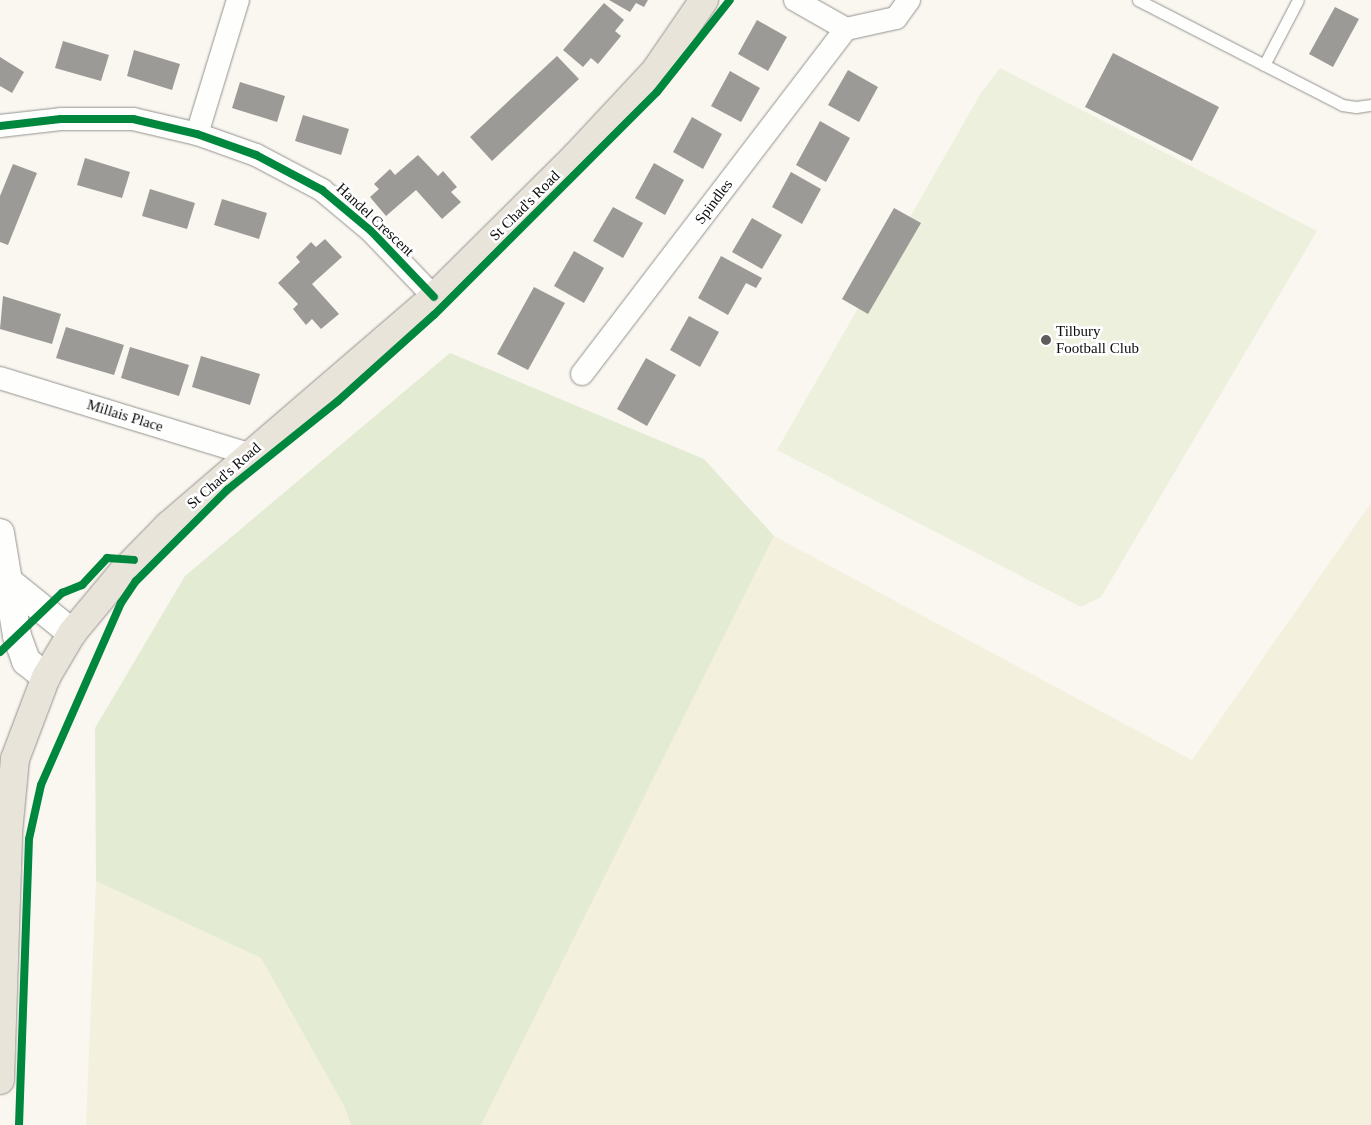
<!DOCTYPE html>
<style>
body{margin:0}
#map{position:relative;width:1371px;height:1125px;overflow:hidden;background:#faf7f0;font-family:"Times New Roman",serif}
div>[style]{position:absolute}
[style*='--x']{left:calc(var(--x)*1px);top:calc(var(--y)*1px);width:calc(var(--w)*1px);rotate:calc(var(--a)*1deg)}
.farmland>*{inset:0;background:#f4f0de}
.green>*{inset:0;background:#e3ebd3}
.pitch>*{inset:0;background:#edf0dc}
.building>*{inset:0;background:#9c9a96}
.roads{filter:drop-shadow(0 0 1px #93928f) drop-shadow(0 0 1px #93928f)}
.service>*{height:11px;margin:-5.5px;padding:0 5.5px;transform-origin:5.5px;border-radius:5.5px;background:#fefefd}
.minor>*{height:22px;margin:-11px;padding:0 11px;transform-origin:11px;border-radius:11px;background:#fefefd}
.tertiary>*{height:28px;margin:-14px;padding:0 14px;transform-origin:14px;border-radius:14px;background:#fefefd}
.primary>*{height:28px;margin:-14px;padding:0 14px;transform-origin:14px;border-radius:14px;background:#e9e4da}
.cycleway>*{height:8px;margin:-4px;padding:0 4px;transform-origin:4px;border-radius:4px;background:#00873e}
.dots>*{width:14px;height:14px;translate:-50% -50%;box-sizing:border-box;border:2px solid #fff;border-radius:50%}
span{translate:-50% -50%;white-space:nowrap;text-align:center;line-height:1.15;-webkit-text-stroke:5px #fff;paint-order:stroke}
.street-label{font-size:15px;color:#0c0c0c}
.poi-label{font-size:15px;color:#0c0c0c}
.left{translate:0 -50%;text-align:left}
</style>
<div id="map">
<div class="farmland">
<i style="clip-path:polygon(1371px 503px,1371px 1125px,481px 1125px,774px 536px,1192px 760px)"></i>
<i style="clip-path:polygon(96px 881px,261px 958px,345px 1108px,351px 1125px,86px 1125px)"></i>
</div>
<div class="green">
<i style="clip-path:polygon(450px 353px,704px 459px,774px 536px,481px 1125px,351px 1125px,345px 1108px,261px 958px,96px 881px,95px 728px,185px 576px)"></i>
</div>
<div class="pitch">
<i style="clip-path:polygon(1000px 68px,1317px 231px,1101px 597px,1081px 607px,777px 450px,981px 93px)"></i>
</div>
<div class="building">
<i style="clip-path:polygon(609px 0,648px 0,644px 7px,636px 3px,630px 12px)"></i>
<i style="clip-path:polygon(604px 3px,624px 20px,615px 31px,621px 36px,598px 64px,591px 58px,583px 67px,563px 50px)"></i>
<i style="clip-path:polygon(1335px 7px,1359px 19px,1333px 67px,1309px 54px)"></i>
<i style="clip-path:polygon(757px 20px,787px 37px,768px 71px,738px 54px)"></i>
<i style="clip-path:polygon(63px 41px,109px 55px,101px 81px,55px 68px)"></i>
<i style="clip-path:polygon(134px 50px,180px 64px,172px 90px,127px 76px)"></i>
<i style="clip-path:polygon(1113px 53px,1219px 107px,1192px 161px,1085px 107px)"></i>
<i style="clip-path:polygon(557px 56px,579px 79px,492px 161px,470px 137px)"></i>
<i style="clip-path:polygon(0 57px,24px 72px,12px 93px,0 86px)"></i>
<i style="clip-path:polygon(848px 70px,878px 87px,859px 122px,828px 105px)"></i>
<i style="clip-path:polygon(730px 71px,760px 88px,741px 122px,711px 106px)"></i>
<i style="clip-path:polygon(240px 82px,285px 96px,277px 122px,232px 108px)"></i>
<i style="clip-path:polygon(303px 115px,349px 129px,341px 155px,295px 141px)"></i>
<i style="clip-path:polygon(692px 117px,722px 134px,703px 169px,673px 152px)"></i>
<i style="clip-path:polygon(820px 121px,850px 138px,826px 182px,796px 165px)"></i>
<i style="clip-path:polygon(418px 155px,438px 176px,443px 171px,457px 187px,451px 192px,461px 202px,442px 219px,416px 190px,386px 216px,370px 197px,379px 189px,374px 184px,390px 169px,395px 175px)"></i>
<i style="clip-path:polygon(85px 158px,130px 172px,122px 198px,77px 185px)"></i>
<i style="clip-path:polygon(654px 163px,684px 180px,665px 215px,635px 198px)"></i>
<i style="clip-path:polygon(13px 164px,37px 173px,8px 245px,0 242px,0 196px)"></i>
<i style="clip-path:polygon(791px 172px,821px 189px,802px 224px,772px 207px)"></i>
<i style="clip-path:polygon(150px 189px,195px 203px,187px 229px,142px 216px)"></i>
<i style="clip-path:polygon(222px 199px,267px 213px,259px 239px,214px 225px)"></i>
<i style="clip-path:polygon(613px 207px,643px 223px,623px 258px,593px 241px)"></i>
<i style="clip-path:polygon(894px 208px,921px 223px,868px 314px,842px 299px)"></i>
<i style="clip-path:polygon(752px 218px,782px 235px,762px 269px,732px 252px)"></i>
<i style="clip-path:polygon(325px 239px,342px 257px,312px 284px,339px 314px,321px 329px,312px 319px,306px 325px,293px 309px,298px 304px,278px 283px,300px 262px,296px 257px,311px 242px,316px 247px)"></i>
<i style="clip-path:polygon(574px 251px,604px 268px,584px 303px,554px 286px)"></i>
<i style="clip-path:polygon(721px 256px,762px 278px,756px 288px,746px 283px,728px 315px,698px 298px)"></i>
<i style="clip-path:polygon(534px 287px,565px 303px,528px 370px,497px 354px)"></i>
<i style="clip-path:polygon(3px 296px,61px 314px,52px 344px,0 329px)"></i>
<i style="clip-path:polygon(689px 316px,719px 332px,700px 367px,670px 350px)"></i>
<i style="clip-path:polygon(66px 327px,124px 345px,114px 375px,56px 358px)"></i>
<i style="clip-path:polygon(130px 347px,189px 365px,179px 396px,121px 378px)"></i>
<i style="clip-path:polygon(201px 356px,260px 374px,250px 405px,192px 387px)"></i>
<i style="clip-path:polygon(646px 358px,676px 375px,647px 426px,617px 409px)"></i>
</div>
<div class="roads">
<div class="service">
<i style="--x:1138;--y:0;--w:229;--a:27.2"></i>
<i style="--x:1342;--y:105;--w:14;--a:8"></i>
<i style="--x:1356;--y:107;--w:15;--a:-8"></i>
<i style="--x:1264;--y:65;--w:73;--a:-62.4"></i>
</div>
<div class="minor">
<i style="--x:795;--y:0;--w:59;--a:29.6"></i>
<i style="--x:846;--y:29;--w:51;--a:-12.4"></i>
<i style="--x:896;--y:18;--w:22;--a:-54"></i>
<i style="--x:0;--y:126;--w:61;--a:-6.5"></i>
<i style="--x:61;--y:119;--w:72;--a:0"></i>
<i style="--x:133;--y:119;--w:66;--a:13.2"></i>
<i style="--x:197;--y:134;--w:63;--a:19.6"></i>
<i style="--x:256;--y:155;--w:75;--a:27.9"></i>
<i style="--x:322;--y:190;--w:64;--a:39.9"></i>
<i style="--x:371;--y:231;--w:91;--a:46.3"></i>
<i style="--x:197;--y:134;--w:140;--a:-73"></i>
<i style="--x:582;--y:374;--w:434;--a:-52.6"></i>
<i style="--x:0;--y:378;--w:260;--a:17"></i>
</div>
<div class="tertiary">
<i style="--x:0;--y:533;--w:104;--a:80.6"></i>
<i style="--x:17;--y:636;--w:27;--a:70"></i>
<i style="--x:26;--y:661;--w:26;--a:39"></i>
<i style="--x:10;--y:583;--w:80;--a:38.9"></i>
</div>
<div class="primary">
<i style="--x:0;--y:1080;--w:247;--a:-88.1"></i>
<i style="--x:8;--y:833;--w:74;--a:-84.6"></i>
<i style="--x:15;--y:759;--w:88;--a:-69.3"></i>
<i style="--x:46;--y:677;--w:51;--a:-59.4"></i>
<i style="--x:72;--y:633;--w:78;--a:-50.2"></i>
<i style="--x:122;--y:573;--w:66;--a:-45.6"></i>
<i style="--x:168;--y:526;--w:351;--a:-40.7"></i>
<i style="--x:434;--y:297;--w:199;--a:-44.8"></i>
<i style="--x:575;--y:157;--w:119;--a:-47"></i>
<i style="--x:656;--y:70;--w:85;--a:-55.6"></i>
</div>
</div>
<div class="cycleway">
<i style="--x:0;--y:126;--w:61;--a:-6.5"></i>
<i style="--x:61;--y:119;--w:72;--a:0"></i>
<i style="--x:133;--y:119;--w:66;--a:13.2"></i>
<i style="--x:197;--y:134;--w:63;--a:19.6"></i>
<i style="--x:256;--y:155;--w:75;--a:27.9"></i>
<i style="--x:322;--y:190;--w:64;--a:39.9"></i>
<i style="--x:371;--y:231;--w:91;--a:46.3"></i>
<i style="--x:0;--y:652;--w:86;--a:-43.6"></i>
<i style="--x:62;--y:593;--w:22;--a:-22"></i>
<i style="--x:82;--y:585;--w:37;--a:-47"></i>
<i style="--x:107;--y:558;--w:27;--a:4"></i>
<i style="--x:19;--y:1125;--w:286;--a:-88"></i>
<i style="--x:29;--y:839;--w:55;--a:-77.5"></i>
<i style="--x:41;--y:785;--w:199;--a:-66.3"></i>
<i style="--x:121;--y:603;--w:27;--a:-56"></i>
<i style="--x:136;--y:581;--w:129;--a:-45"></i>
<i style="--x:227;--y:490;--w:142;--a:-38.7"></i>
<i style="--x:338;--y:401;--w:129;--a:-41.9"></i>
<i style="--x:434;--y:315;--w:315;--a:-45"></i>
<i style="--x:657;--y:92;--w:117;--a:-51.6"></i>
</div>
<div class="dots">
<i style="left:1046px;top:340px;background:#5f5e5c"></i>
</div>
<div class="street-label">
<span style="left:714px;top:202px;rotate:-53deg">Spindles</span>
<span style="left:525px;top:206px;rotate:-45deg">St Chad's Road</span>
<span style="left:375px;top:220px;rotate:43deg">Handel Crescent</span>
<span style="left:125px;top:416px;rotate:17deg">Millais Place</span>
<span style="left:224px;top:476px;rotate:-41deg">St Chad's Road</span>
</div>
<div class="poi-label">
<span class="left" style="left:1056px;top:340px">Tilbury<br>Football Club</span>
</div>
</div>
